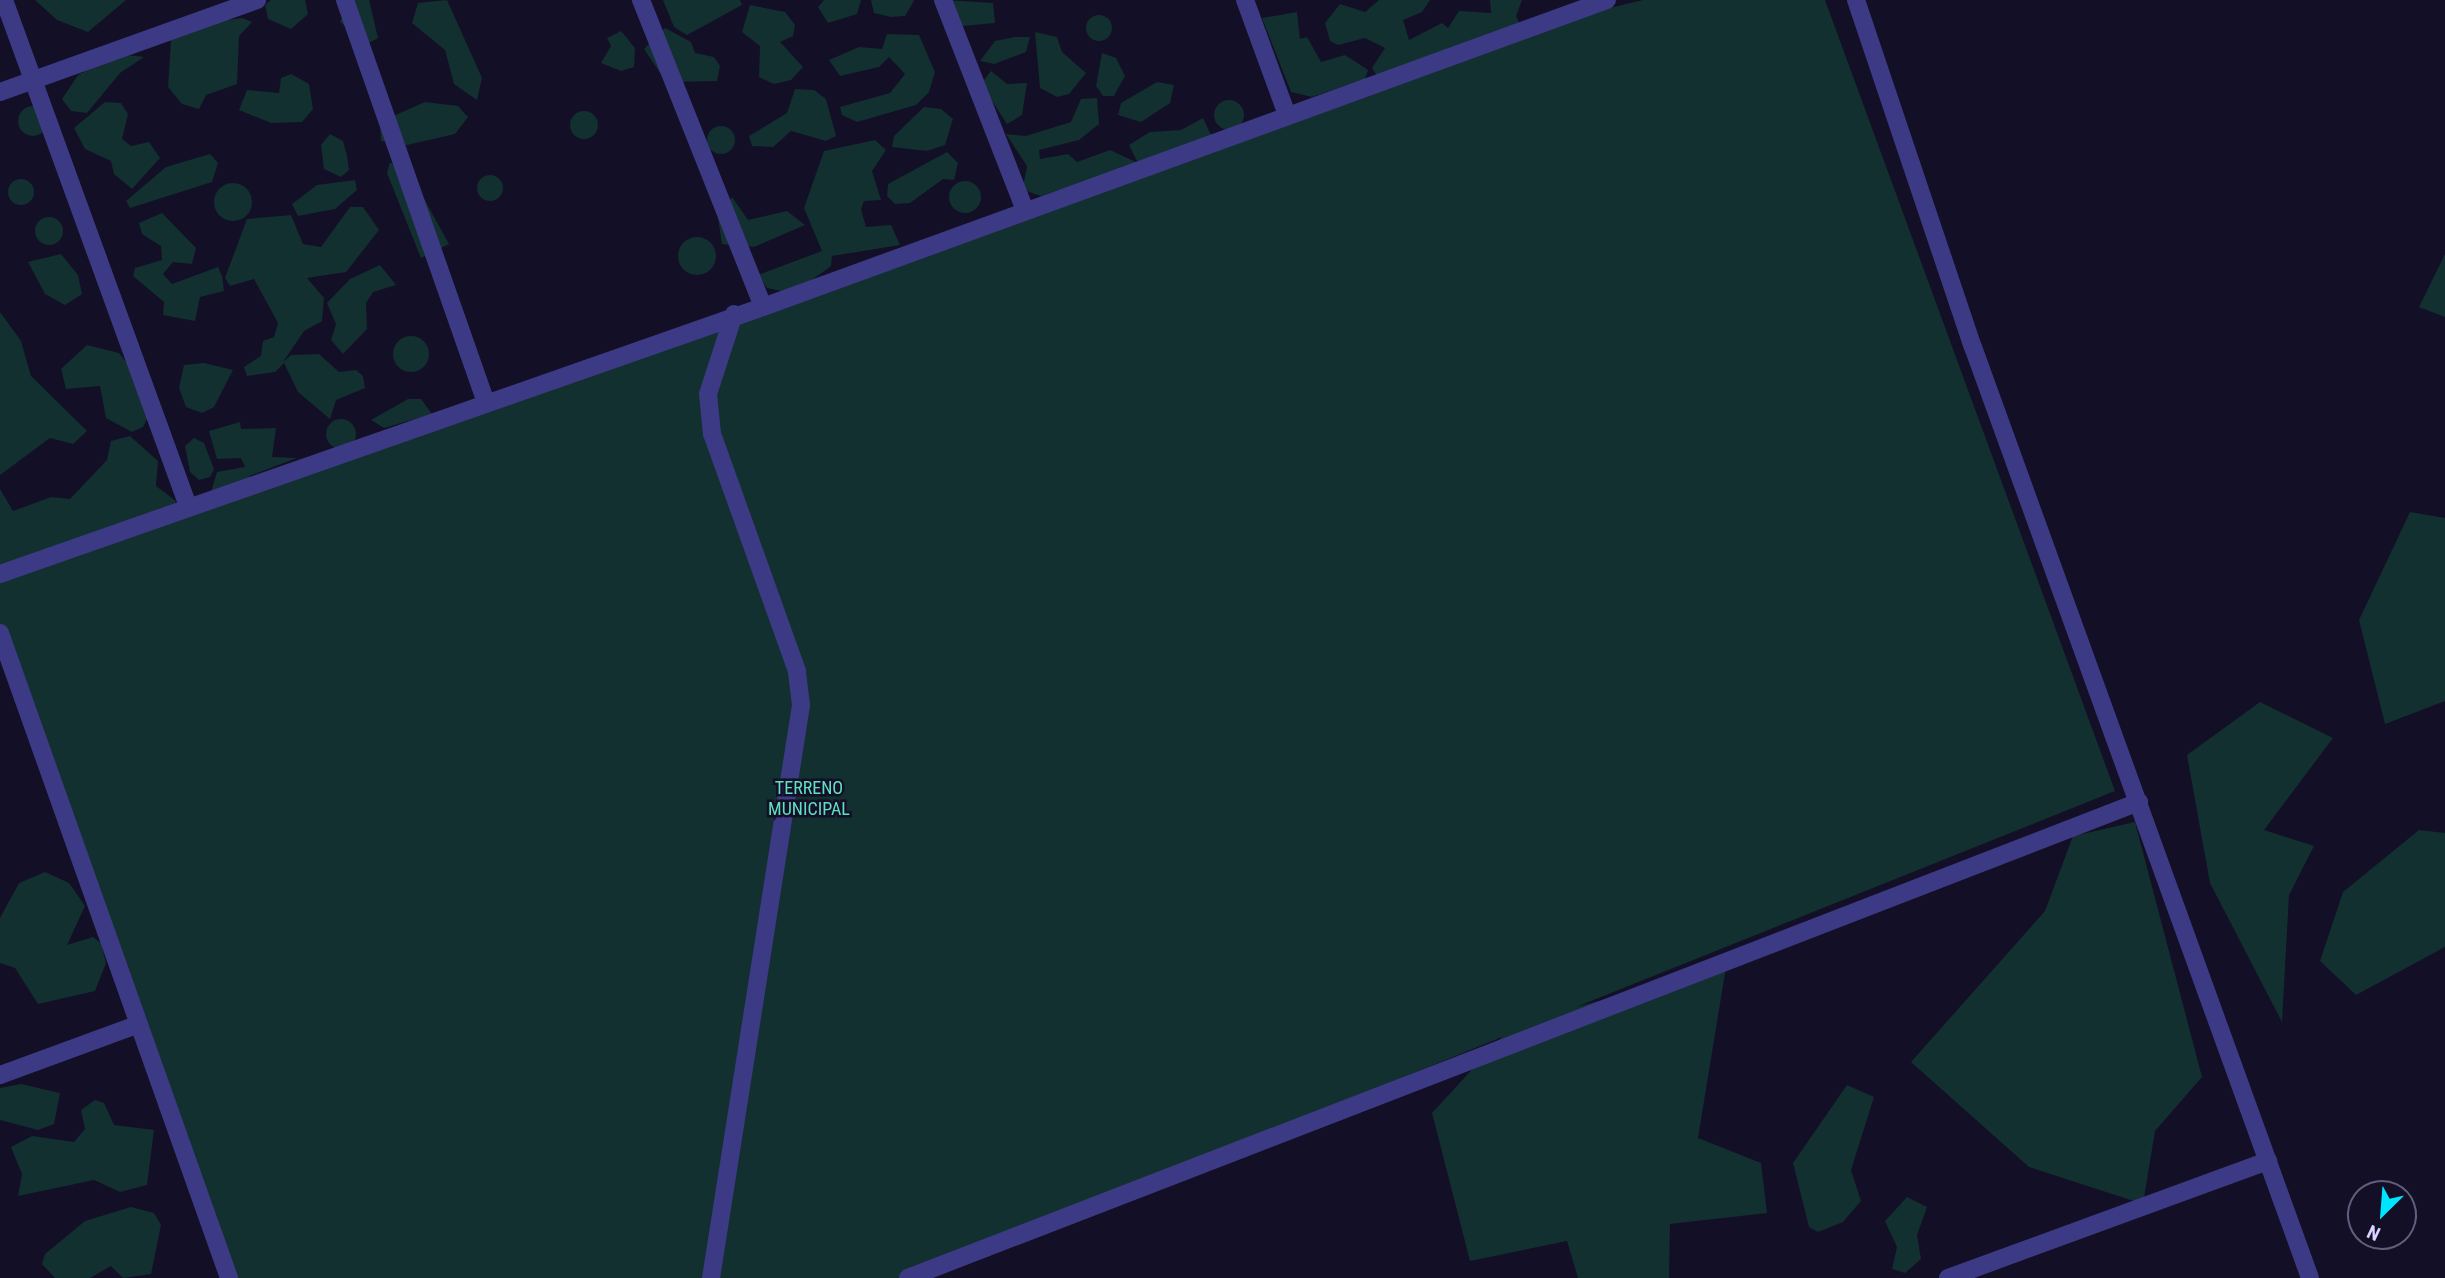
<!DOCTYPE html>
<style>
body{margin:0}
#map{position:relative;width:2445px;height:1278px;overflow:hidden;background:#130f26;font-family:"Roboto Condensed",sans-serif}
div>[style]{position:absolute}
[style*='--x']{left:calc(var(--x)*1px);top:calc(var(--y)*1px);width:calc(var(--w)*1px);rotate:calc(var(--a)*1deg)}
.green>*{inset:0;background:#12302f}
.round{border-radius:50%}
.minor>*{height:18px;margin:-9px;padding:0 9px;transform-origin:9px;border-radius:9px;background:#3d3a85}
span{translate:-50% -50%;white-space:nowrap;text-align:center;line-height:1.15;-webkit-text-stroke:5px #130f26;paint-order:stroke}
.park-label{font-size:18px;color:#5fe0c0}
.north{position:absolute;left:2347px;top:1180px;width:70px;height:70px;box-sizing:border-box;background:#130f26;border:2px solid #625e7d;border-radius:50%;rotate:205deg;font-size:19px;font-weight:700;line-height:28px;text-align:center;color:#d9d4ff}
.north::after{content:'';display:block;margin:auto;width:24px;height:32px;background:#00e5ff;clip-path:polygon(50% 0,100% 100%,50% 72%,0 100%)}
</style>
<div id="map">
<div class="green">
<i style="clip-path:polygon(35px 0,126px 0,88px 32px,57px 20px)"></i>
<i style="clip-path:polygon(271px 0,305px 0,308px 14px,291px 29px,268px 19px,265px 5px)"></i>
<i style="clip-path:polygon(350px 0,369px 0,378px 38px,367px 44px,340px 22px)"></i>
<i style="clip-path:polygon(447px 0,482px 78px,477px 100px,454px 84px,445px 50px,412px 23px,418px 3px)"></i>
<i style="clip-path:polygon(663px 0,740px 0,742px 5px,687px 35px,674px 27px)"></i>
<i style="clip-path:polygon(824px 0,861px 0,857px 14px,828px 23px,818px 7px)"></i>
<i style="clip-path:polygon(871px 0,913px 0,914px 1px,905px 16px,891px 17px,874px 13px)"></i>
<i style="clip-path:polygon(945px 0,993px 3px,995px 23px,963px 26px)"></i>
<i style="clip-path:polygon(1379px 0,1430px 0,1422px 12px,1403px 20px,1409px 40px,1442px 23px,1448px 28px,1459px 11px,1491px 13px,1490px 0,1522px 0,1516px 16px,1522px 29px,1643px 0,1825px 0,2115px 791px,1576px 1007px,1726px 967px,1698px 1138px,1761px 1163px,1767px 1213px,1670px 1224px,1669px 1278px,1578px 1278px,1567px 1241px,1470px 1261px,1432px 1113px,1502px 1037px,911px 1278px,236px 1278px,0 632px,0 489px,13px 511px,51px 497px,70px 499px,107px 460px,111px 441px,130px 436px,158px 461px,156px 486px,176px 501px,170px 514px,211px 492px,217px 472px,245px 467px,241px 458px,217px 459px,209px 431px,240px 422px,241px 429px,276px 428px,272px 457px,297px 458px,249px 476px,255px 485px,1085px 181px,1041px 196px,1029px 192px,1023px 187px,1027px 166px,1006px 134px,1026px 136px,1071px 122px,1081px 99px,1097px 98px,1099px 124px,1079px 140px,1039px 150px,1040px 159px,1068px 154px,1077px 162px,1110px 150px,1138px 163px,1129px 145px,1150px 132px,1181px 130px,1203px 118px,1213px 139px,1377px 76px,1372px 68px,1385px 48px,1365px 38px,1338px 45px,1330px 41px,1325px 23px,1340px 4px,1365px 12px)"></i>
<i style="clip-path:polygon(750px 5px,785px 12px,795px 25px,793px 36px,780px 42px,803px 67px,791px 80px,774px 84px,759px 77px,760px 46px,742px 32px)"></i>
<i style="clip-path:polygon(1297px 12px,1300px 39px,1307px 37px,1321px 62px,1345px 55px,1368px 70px,1365px 79px,1312px 97px,1291px 92px,1262px 18px)"></i>
<i class="round" style="left:1086px;top:15px;width:26px;height:26px"></i>
<i style="clip-path:polygon(242px 18px,252px 22px,239px 36px,237px 84px,206px 95px,199px 109px,182px 104px,168px 87px,171px 40px,206px 23px)"></i>
<i style="clip-path:polygon(665px 28px,691px 42px,695px 53px,714px 57px,720px 66px,717px 81px,666px 82px,644px 49px)"></i>
<i style="clip-path:polygon(621px 31px,635px 48px,634px 67px,621px 71px,601px 63px,611px 46px,607px 38px)"></i>
<i style="clip-path:polygon(1035px 32px,1057px 37px,1062px 52px,1086px 73px,1069px 94px,1057px 97px,1040px 88px)"></i>
<i style="clip-path:polygon(887px 34px,919px 35px,935px 72px,929px 92px,916px 105px,857px 122px,842px 115px,840px 107px,890px 93px,905px 74px,889px 57px,879px 67px,840px 76px,829px 60px,859px 47px,882px 49px)"></i>
<i style="clip-path:polygon(1015px 37px,1030px 37px,1026px 52px,994px 64px,980px 61px,995px 41px)"></i>
<i style="clip-path:polygon(1102px 53px,1116px 58px,1125px 76px,1114px 96px,1103px 96px,1096px 86px)"></i>
<i style="clip-path:polygon(119px 54px,144px 57px,120px 73px,87px 113px,71px 111px,62px 99px,78px 75px)"></i>
<i style="clip-path:polygon(991px 71px,1007px 84px,1027px 83px,1022px 115px,1007px 124px,981px 84px)"></i>
<i style="clip-path:polygon(291px 74px,309px 84px,313px 109px,302px 122px,271px 123px,239px 110px,247px 90px,279px 93px,281px 78px)"></i>
<i style="clip-path:polygon(1157px 82px,1174px 85px,1170px 103px,1141px 122px,1118px 115px,1121px 103px)"></i>
<i style="clip-path:polygon(795px 89px,814px 90px,826px 99px,836px 136px,826px 141px,791px 131px,773px 147px,752px 146px,749px 136px,787px 113px)"></i>
<i class="round" style="left:1214px;top:100px;width:30px;height:30px"></i>
<i style="clip-path:polygon(105px 102px,121px 103px,128px 114px,122px 139px,131px 146px,149px 142px,160px 158px,132px 189px,114px 174px,111px 161px,85px 149px,74px 128px)"></i>
<i style="clip-path:polygon(425px 102px,458px 106px,468px 117px,455px 134px,407px 145px,381px 141px,380px 122px)"></i>
<i class="round" style="left:18px;top:106px;width:30px;height:30px"></i>
<i style="clip-path:polygon(924px 107px,941px 109px,953px 119px,945px 145px,927px 151px,892px 147px,894px 136px)"></i>
<i class="round" style="left:570px;top:111px;width:28px;height:28px"></i>
<i class="round" style="left:707px;top:126px;width:28px;height:28px"></i>
<i style="clip-path:polygon(330px 134px,343px 141px,347px 156px,349px 170px,341px 177px,324px 169px,321px 145px)"></i>
<i style="clip-path:polygon(875px 140px,886px 150px,872px 171px,881px 200px,864px 201px,861px 209px,866px 227px,891px 225px,900px 245px,832px 256px,831px 266px,809px 282px,781px 291px,767px 288px,758px 275px,822px 251px,804px 208px,824px 151px)"></i>
<i style="clip-path:polygon(947px 152px,958px 163px,954px 180px,943px 179px,910px 203px,895px 204px,887px 196px,888px 184px)"></i>
<i style="clip-path:polygon(210px 154px,218px 163px,212px 182px,130px 208px,126px 201px,166px 167px)"></i>
<i style="clip-path:polygon(390px 162px,417px 186px,449px 244px,421px 258px,387px 173px)"></i>
<i class="round" style="left:477px;top:175px;width:26px;height:26px"></i>
<i class="round" style="left:8px;top:179px;width:26px;height:26px"></i>
<i style="clip-path:polygon(355px 180px,357px 190px,335px 209px,298px 216px,292px 204px,317px 185px)"></i>
<i class="round" style="left:949px;top:181px;width:32px;height:32px"></i>
<i class="round" style="left:214px;top:183px;width:38px;height:38px"></i>
<i style="clip-path:polygon(732px 197px,748px 220px,787px 211px,805px 225px,754px 247px,722px 244px,718px 218px)"></i>
<i style="clip-path:polygon(350px 207px,363px 207px,379px 230px,346px 272px,307px 278px,324px 298px,322px 321px,304px 331px,283px 362px,291px 355px,319px 354px,339px 372px,356px 370px,363px 376px,365px 388px,336px 400px,330px 419px,298px 392px,284px 363px,275px 372px,247px 376px,244px 367px,261px 356px,263px 341px,274px 337px,278px 323px,254px 279px,230px 286px,225px 278px,247px 219px,291px 215px,303px 244px,321px 247px)"></i>
<i style="clip-path:polygon(162px 213px,196px 248px,192px 264px,173px 262px,163px 274px,172px 284px,218px 267px,222px 276px,224px 291px,200px 297px,195px 321px,163px 315px,164px 302px,133px 276px,135px 268px,162px 260px,161px 246px,142px 234px,139px 223px)"></i>
<i class="round" style="left:35px;top:217px;width:28px;height:28px"></i>
<i class="round" style="left:678px;top:237px;width:38px;height:38px"></i>
<i style="clip-path:polygon(61px 254px,78px 275px,82px 294px,65px 305px,45px 294px,28px 262px)"></i>
<i style="clip-path:polygon(2445px 254px,2445px 317px,2419px 307px)"></i>
<i style="clip-path:polygon(380px 265px,396px 285px,373px 292px,366px 303px,367px 329px,343px 354px,331px 340px,336px 324px,327px 303px,350px 279px)"></i>
<i style="clip-path:polygon(0 312px,21px 341px,31px 376px,87px 431px,73px 444px,50px 438px,0 475px)"></i>
<i class="round" style="left:393px;top:336px;width:36px;height:36px"></i>
<i style="clip-path:polygon(87px 345px,119px 353px,128px 364px,148px 417px,143px 427px,132px 432px,106px 418px,100px 386px,66px 389px,61px 369px)"></i>
<i style="clip-path:polygon(204px 363px,233px 370px,214px 407px,202px 413px,186px 407px,179px 388px,184px 365px)"></i>
<i style="clip-path:polygon(408px 399px,421px 399px,432px 414px,384px 428px,371px 420px)"></i>
<i class="round" style="left:326px;top:419px;width:30px;height:30px"></i>
<i style="clip-path:polygon(194px 438px,204px 443px,214px 469px,210px 477px,199px 480px,190px 472px,185px 446px)"></i>
<i style="clip-path:polygon(2410px 512px,2445px 518px,2445px 701px,2385px 724px,2359px 620px)"></i>
<i style="clip-path:polygon(2260px 702px,2333px 738px,2264px 830px,2314px 846px,2289px 895px,2282px 1022px,2210px 883px,2187px 755px)"></i>
<i style="clip-path:polygon(2135px 822px,2202px 1077px,2155px 1131px,2143px 1204px,2029px 1167px,1911px 1062px,2045px 911px,2073px 836px)"></i>
<i style="clip-path:polygon(2419px 830px,2445px 833px,2445px 947px,2356px 995px,2320px 961px,2343px 892px)"></i>
<i style="clip-path:polygon(45px 872px,69px 883px,85px 906px,67px 945px,93px 937px,101px 943px,106px 963px,95px 991px,38px 1004px,15px 968px,0 963px,0 918px,19px 883px)"></i>
<i style="clip-path:polygon(21px 1084px,60px 1093px,54px 1124px,38px 1130px,0 1120px,0 1088px)"></i>
<i style="clip-path:polygon(1847px 1085px,1874px 1097px,1851px 1170px,1861px 1201px,1843px 1222px,1818px 1232px,1809px 1227px,1793px 1163px)"></i>
<i style="clip-path:polygon(95px 1100px,104px 1103px,114px 1125px,154px 1130px,147px 1185px,120px 1192px,94px 1180px,18px 1196px,22px 1174px,11px 1147px,32px 1136px,74px 1142px,85px 1129px,81px 1110px)"></i>
<i style="clip-path:polygon(1907px 1197px,1927px 1207px,1917px 1235px,1921px 1259px,1905px 1273px,1892px 1269px,1897px 1247px,1885px 1221px)"></i>
<i style="clip-path:polygon(131px 1207px,154px 1213px,161px 1225px,151px 1274px,123px 1278px,111px 1266px,90px 1278px,55px 1278px,42px 1264px,45px 1254px,85px 1221px)"></i>
</div>
<div class="minor">
<i style="--x:4;--y:0;--w:538;--a:70.02"></i>
<i style="--x:345;--y:0;--w:426;--a:70.7"></i>
<i style="--x:641;--y:0;--w:330;--a:68.3"></i>
<i style="--x:943;--y:0;--w:223;--a:68.7"></i>
<i style="--x:1245;--y:0;--w:122;--a:69.9"></i>
<i style="--x:1856;--y:0;--w:366;--a:71.4"></i>
<i style="--x:1973;--y:347;--w:990;--a:70.1"></i>
<i style="--x:0;--y:92;--w:273;--a:-19.7"></i>
<i style="--x:0;--y:574;--w:808;--a:-19.29"></i>
<i style="--x:763;--y:307;--w:898;--a:-19.99"></i>
<i style="--x:0;--y:633;--w:684;--a:70.45"></i>
<i style="--x:0;--y:1075;--w:148;--a:-20.1"></i>
<i style="--x:711;--y:1278;--w:580;--a:-81.07"></i>
<i style="--x:801;--y:705;--w:34;--a:-97"></i>
<i style="--x:797;--y:671;--w:252;--a:-109.7"></i>
<i style="--x:712;--y:434;--w:40;--a:-95.7"></i>
<i style="--x:708;--y:394;--w:84;--a:-72"></i>
<i style="--x:908;--y:1278;--w:1320;--a:-21.14"></i>
<i style="--x:1948;--y:1278;--w:341;--a:-20.1"></i>
</div>
<div class="park-label">
<span style="left:809px;top:799px">TERRENO<br>MUNICIPAL</span>
</div>
<div class="north">N</div>
</div>
